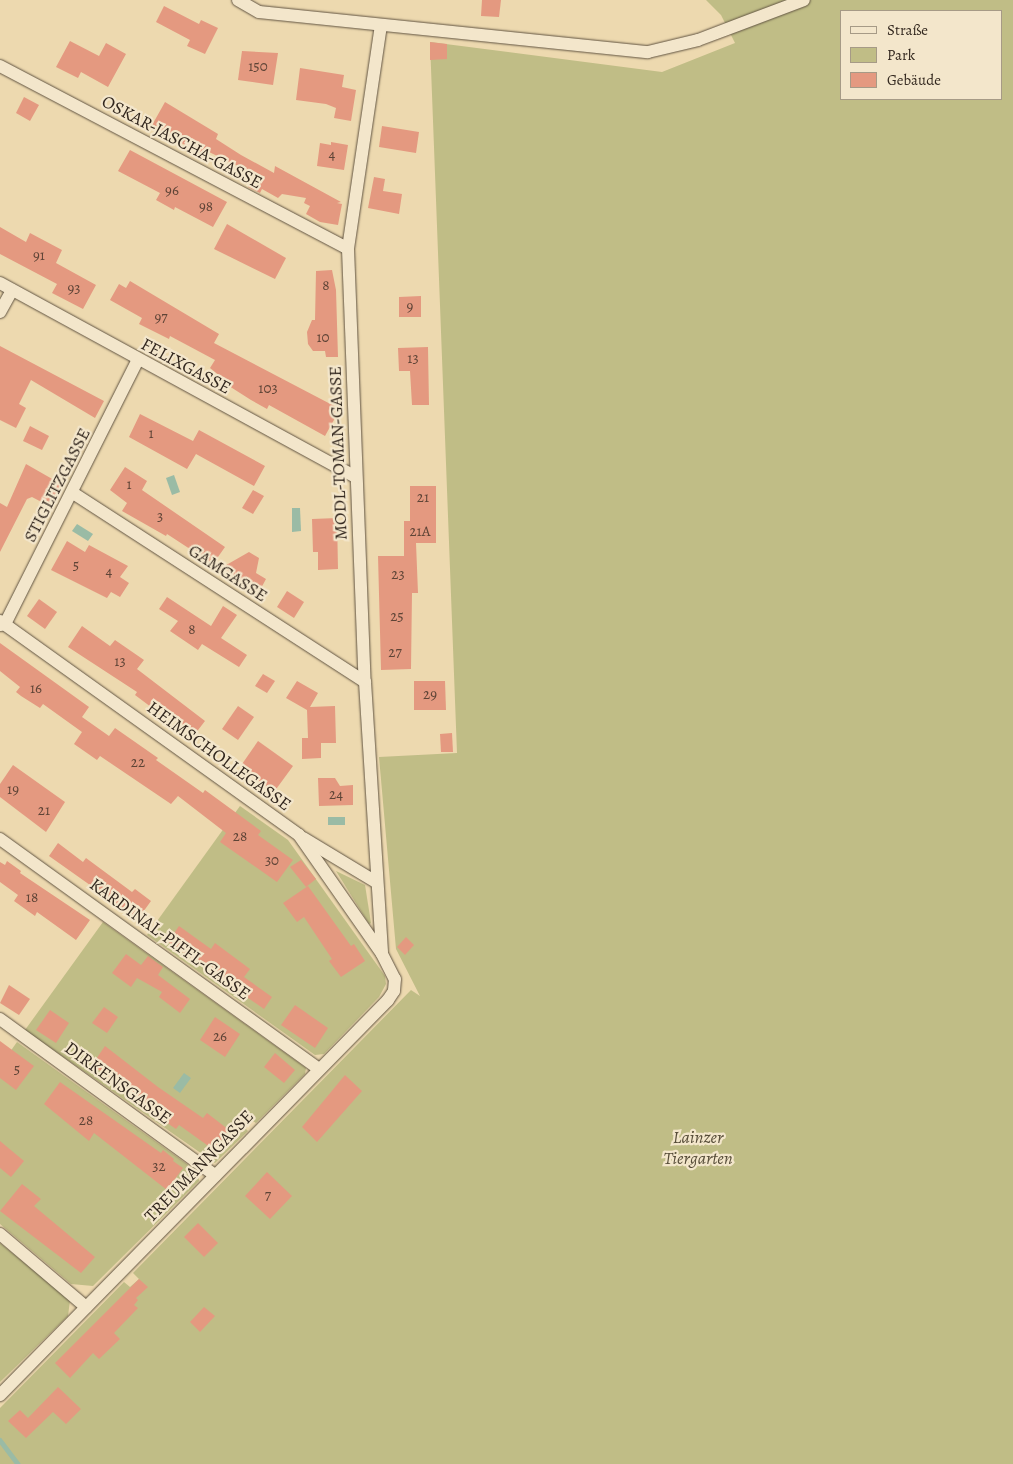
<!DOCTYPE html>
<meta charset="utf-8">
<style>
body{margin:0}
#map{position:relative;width:1013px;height:1464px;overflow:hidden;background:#edd9af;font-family:Alegreya,serif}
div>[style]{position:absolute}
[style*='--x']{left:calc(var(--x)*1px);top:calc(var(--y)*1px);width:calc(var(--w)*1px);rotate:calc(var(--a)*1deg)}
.green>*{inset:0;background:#c0bd86}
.water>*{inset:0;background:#9abba5}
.stream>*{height:4.5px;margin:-2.25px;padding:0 2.25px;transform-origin:2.25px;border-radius:2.25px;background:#9abba5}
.building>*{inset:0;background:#e49980}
.roads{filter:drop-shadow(0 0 1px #615442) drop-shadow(0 0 1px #615442)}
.street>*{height:12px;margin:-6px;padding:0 6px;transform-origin:6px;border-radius:6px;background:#f3e6cb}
span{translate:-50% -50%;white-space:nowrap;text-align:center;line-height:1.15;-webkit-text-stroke:4.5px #f3e6cb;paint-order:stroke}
.number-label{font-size:15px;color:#5e4436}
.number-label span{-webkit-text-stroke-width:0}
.street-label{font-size:18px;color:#32271e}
.park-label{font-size:18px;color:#564c38;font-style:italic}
.legend{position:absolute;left:840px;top:10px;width:162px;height:90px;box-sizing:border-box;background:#f3e6cb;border:1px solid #a69a86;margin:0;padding:6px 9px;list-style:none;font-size:15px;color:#32271e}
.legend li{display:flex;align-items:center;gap:10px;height:25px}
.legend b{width:25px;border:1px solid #a69a86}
</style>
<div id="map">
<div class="green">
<i style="clip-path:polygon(evenodd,706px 0,1013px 0,1013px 1464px,0 1464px,0 1408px,124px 1282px,130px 1287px,139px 1279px,133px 1273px,411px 990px,420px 996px,396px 949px,379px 757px,457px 753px,430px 42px,662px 72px,735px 43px,721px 15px,706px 0,842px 11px,1002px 11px,1002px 99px,842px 99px,842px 11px)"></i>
<i style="clip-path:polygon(240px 806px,288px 840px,385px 976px,386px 984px,379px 997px,324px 1054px,315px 1055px,147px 935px)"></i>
<i style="clip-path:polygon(336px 871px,365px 885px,371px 923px,369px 924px)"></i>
<i style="clip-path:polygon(103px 922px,306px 1068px,305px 1074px,256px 1123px,248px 1118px,242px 1125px,248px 1131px,215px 1163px,25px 1030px)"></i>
<i style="clip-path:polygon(17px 1042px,198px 1172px,199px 1181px,93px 1286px,71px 1284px,0 1224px,0 1066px)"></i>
<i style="clip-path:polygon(0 1243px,70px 1300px,68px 1316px,0 1382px)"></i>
</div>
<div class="water">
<i style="clip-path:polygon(174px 475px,180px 492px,172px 495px,166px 478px)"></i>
<i style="clip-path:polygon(292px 508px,300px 508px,301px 531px,292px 532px)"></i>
<i style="clip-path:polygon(77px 524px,93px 534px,88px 541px,72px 531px)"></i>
<i style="clip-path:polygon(328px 817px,345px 817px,345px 825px,328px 825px)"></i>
<i style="clip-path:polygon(184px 1073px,191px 1078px,180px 1093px,173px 1088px)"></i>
</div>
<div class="stream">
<i style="--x:0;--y:1440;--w:30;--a:53"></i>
</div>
<div class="building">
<i style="clip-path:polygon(482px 0,501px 0,499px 17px,481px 16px)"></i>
<i style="clip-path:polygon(164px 6px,199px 24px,201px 20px,218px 28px,205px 54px,187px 46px,190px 40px,156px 22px)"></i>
<i style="clip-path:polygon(70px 41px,99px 56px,106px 43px,126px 54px,108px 87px,81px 72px,78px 78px,56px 67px)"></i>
<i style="clip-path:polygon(430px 42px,447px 44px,447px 59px,430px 60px)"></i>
<i style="clip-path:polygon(242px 51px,278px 53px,273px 85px,238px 80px)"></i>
<i style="clip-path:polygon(300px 68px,344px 75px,342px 87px,356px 90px,351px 121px,334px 118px,336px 108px,326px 104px,296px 100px)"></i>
<i style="clip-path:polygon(24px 97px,39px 105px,30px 121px,16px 113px)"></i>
<i style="clip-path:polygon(165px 102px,218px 134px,216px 139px,241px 155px,274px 173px,275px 166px,341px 202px,337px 203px,342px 204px,338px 225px,320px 222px,306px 214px,310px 206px,304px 203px,306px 198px,282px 194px,278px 198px,262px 189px,260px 193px,248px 187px,251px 180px,237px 172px,240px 167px,209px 152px,206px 156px,151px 127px)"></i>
<i style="clip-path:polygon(382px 126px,419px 132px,416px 153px,379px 147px)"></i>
<i style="clip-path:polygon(331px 142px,348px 145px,344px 170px,317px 166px,320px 143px,331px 145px)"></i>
<i style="clip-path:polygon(130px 150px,227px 202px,213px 227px,175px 207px,174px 210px,156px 200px,160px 193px,118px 171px)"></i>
<i style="clip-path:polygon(374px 177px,385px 179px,383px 191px,402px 194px,399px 214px,368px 208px)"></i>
<i style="clip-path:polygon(227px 224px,286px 258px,275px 279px,214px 249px)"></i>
<i style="clip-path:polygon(0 227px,26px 242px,30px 233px,62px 250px,56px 263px,96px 285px,83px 309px,52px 293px,57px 284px,0 254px)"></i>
<i style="clip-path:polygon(332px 270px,336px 290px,338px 357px,326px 357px,325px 351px,313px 351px,308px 344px,307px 332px,312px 320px,315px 320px,316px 271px)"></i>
<i style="clip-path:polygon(130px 281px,219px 334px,214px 343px,340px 409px,325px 436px,269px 405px,267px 409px,251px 400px,218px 379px,220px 376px,210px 368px,215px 360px,170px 336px,169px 339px,139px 324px,142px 318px,110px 300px,119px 284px,126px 288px)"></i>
<i style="clip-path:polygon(421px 296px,421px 317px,399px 317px,399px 297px)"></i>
<i style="clip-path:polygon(0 346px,104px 401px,95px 418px,31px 380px,19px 404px,26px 408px,16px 428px,0 420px)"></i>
<i style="clip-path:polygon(428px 347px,429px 405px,412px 405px,410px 371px,399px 371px,398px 348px)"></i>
<i style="clip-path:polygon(140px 414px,193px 441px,199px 430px,265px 466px,254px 486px,196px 454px,187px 469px,129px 437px)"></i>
<i style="clip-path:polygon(30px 426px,49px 436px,42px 450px,23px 441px)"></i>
<i style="clip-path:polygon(26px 464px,61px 484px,49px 506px,32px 497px,27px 499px,0 552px,0 503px,7px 507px)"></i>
<i style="clip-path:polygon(125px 467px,147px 481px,142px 490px,225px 547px,213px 564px,167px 534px,166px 536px,122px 511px,127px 503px,110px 490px)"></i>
<i style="clip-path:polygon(410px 486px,436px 486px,436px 543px,416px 543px,418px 593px,412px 593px,411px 669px,381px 670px,378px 556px,404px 556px,404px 521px,410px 521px)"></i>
<i style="clip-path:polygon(253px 490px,264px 496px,253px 514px,242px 508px)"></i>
<i style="clip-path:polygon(337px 518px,338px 569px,318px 570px,318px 552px,313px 552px,312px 519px)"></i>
<i style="clip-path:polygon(67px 541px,85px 552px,89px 545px,128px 566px,120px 577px,129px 583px,120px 597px,111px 592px,107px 598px,51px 570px)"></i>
<i style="clip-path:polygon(249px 552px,259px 558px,256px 573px,266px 579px,259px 592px,221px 568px)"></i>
<i style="clip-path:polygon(287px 591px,304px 602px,294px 618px,277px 607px)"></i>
<i style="clip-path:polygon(167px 597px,211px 626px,223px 606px,237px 615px,221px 638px,247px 655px,239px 667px,202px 644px,198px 650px,170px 631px,178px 621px,159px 609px)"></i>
<i style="clip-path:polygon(39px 599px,57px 612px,45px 629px,27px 616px)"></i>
<i style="clip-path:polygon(82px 626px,110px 646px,115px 640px,144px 660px,137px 669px,205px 721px,195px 734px,162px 710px,159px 713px,135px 695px,137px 692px,68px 647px)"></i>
<i style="clip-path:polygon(0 643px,89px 707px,82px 717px,109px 736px,115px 728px,158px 758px,156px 760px,203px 793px,205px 790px,261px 831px,258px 835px,293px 860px,277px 882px,220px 842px,226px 833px,178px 796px,171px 804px,100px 756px,97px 760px,74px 744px,82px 732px,43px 704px,40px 708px,21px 696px,16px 692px,20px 687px,0 671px)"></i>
<i style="clip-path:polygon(263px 674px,275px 681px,267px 693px,255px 686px)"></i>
<i style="clip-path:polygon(297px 681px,318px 693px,310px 707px,335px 706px,336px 743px,321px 743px,321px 758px,302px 759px,302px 738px,308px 738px,307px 710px,286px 698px)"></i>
<i style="clip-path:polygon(414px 681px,445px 681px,446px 710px,414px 710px)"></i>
<i style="clip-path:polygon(238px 706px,254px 717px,238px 740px,222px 729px)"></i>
<i style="clip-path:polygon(452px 733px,453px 752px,441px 752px,440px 734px)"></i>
<i style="clip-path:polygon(258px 741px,293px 766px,274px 792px,240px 767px)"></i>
<i style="clip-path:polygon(13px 765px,65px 802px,46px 832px,0 797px,0 784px)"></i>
<i style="clip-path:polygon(318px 778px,335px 778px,340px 786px,353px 785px,353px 805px,319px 806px)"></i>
<i style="clip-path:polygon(58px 843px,83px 862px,86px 858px,132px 892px,135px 889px,151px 901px,138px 919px,49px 856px)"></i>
<i style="clip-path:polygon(301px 860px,316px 879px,306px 887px,290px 867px)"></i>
<i style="clip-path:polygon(7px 861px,21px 871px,20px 873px,90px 920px,76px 940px,37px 912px,35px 916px,14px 901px,18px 895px,0 882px,0 862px,5px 865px)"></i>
<i style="clip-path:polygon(308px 886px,351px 946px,354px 944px,365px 961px,341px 977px,329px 961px,332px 959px,304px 917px,297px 922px,283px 903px)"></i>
<i style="clip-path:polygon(179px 926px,211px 949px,215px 943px,250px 969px,244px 977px,272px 997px,264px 1009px,168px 942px)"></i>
<i style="clip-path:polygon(406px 937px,414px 945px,405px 955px,397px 947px)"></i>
<i style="clip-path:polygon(126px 954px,141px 965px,148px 956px,163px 967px,158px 975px,190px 999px,180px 1013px,159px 997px,162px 992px,137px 978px,131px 987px,112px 973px)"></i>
<i style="clip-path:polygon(9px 985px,30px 999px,19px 1015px,0 1003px)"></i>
<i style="clip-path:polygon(295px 1005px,328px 1028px,315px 1048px,281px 1025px)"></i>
<i style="clip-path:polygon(104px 1007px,118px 1017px,107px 1033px,92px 1023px)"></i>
<i style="clip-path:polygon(50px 1010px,69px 1023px,56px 1043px,36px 1030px)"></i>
<i style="clip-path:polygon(215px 1017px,240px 1034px,225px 1057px,200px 1040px)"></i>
<i style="clip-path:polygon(0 1041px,34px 1066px,16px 1090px,0 1078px)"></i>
<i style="clip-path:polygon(105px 1046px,158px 1087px,203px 1118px,207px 1113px,229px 1130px,214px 1150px,179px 1125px,176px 1129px,139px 1104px,121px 1090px,123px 1087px,92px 1065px)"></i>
<i style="clip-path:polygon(275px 1053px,295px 1070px,284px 1083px,264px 1067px)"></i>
<i style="clip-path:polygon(345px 1075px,362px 1091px,317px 1142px,302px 1127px)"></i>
<i style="clip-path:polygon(60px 1082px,161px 1153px,163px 1150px,174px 1159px,173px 1161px,183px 1168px,167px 1190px,94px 1133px,89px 1141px,44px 1104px)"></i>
<i style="clip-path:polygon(0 1141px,24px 1161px,11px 1177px,0 1168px)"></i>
<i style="clip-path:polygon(267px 1172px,292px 1196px,270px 1219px,245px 1196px)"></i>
<i style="clip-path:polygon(22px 1184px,41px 1199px,34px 1206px,95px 1257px,81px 1273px,0 1211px)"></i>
<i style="clip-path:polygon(198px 1223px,218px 1243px,204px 1257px,184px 1237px)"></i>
<i style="clip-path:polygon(139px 1279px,148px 1287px,136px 1298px,138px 1300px,134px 1305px,138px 1308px,114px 1333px,120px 1339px,99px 1359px,93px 1353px,70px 1378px,55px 1363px)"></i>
<i style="clip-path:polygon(204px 1307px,215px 1316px,200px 1332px,190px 1322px)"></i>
<i style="clip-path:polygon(58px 1387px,81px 1409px,66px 1424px,53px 1412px,26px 1438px,8px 1421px,20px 1410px,28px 1418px)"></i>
</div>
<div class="roads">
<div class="street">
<i style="--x:238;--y:0;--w:24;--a:30"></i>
<i style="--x:259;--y:12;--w:391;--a:5.9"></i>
<i style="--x:648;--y:52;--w:51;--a:-13.5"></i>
<i style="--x:698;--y:40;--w:113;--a:-20.7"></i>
<i style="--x:381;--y:25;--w:226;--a:98.4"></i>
<i style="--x:348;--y:249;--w:433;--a:87.8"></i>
<i style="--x:365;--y:682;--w:270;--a:86.4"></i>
<i style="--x:0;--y:66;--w:393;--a:27.7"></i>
<i style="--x:0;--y:283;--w:405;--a:28.6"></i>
<i style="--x:0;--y:312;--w:25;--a:-61"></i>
<i style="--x:73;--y:493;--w:348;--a:32.9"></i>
<i style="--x:0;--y:621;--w:368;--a:35.6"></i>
<i style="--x:299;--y:835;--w:145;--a:55.1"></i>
<i style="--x:382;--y:954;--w:28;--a:63"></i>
<i style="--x:395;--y:979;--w:12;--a:95"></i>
<i style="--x:394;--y:991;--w:11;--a:124"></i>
<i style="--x:388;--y:1000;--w:554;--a:134.49"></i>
<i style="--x:0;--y:625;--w:5;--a:-11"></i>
<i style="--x:5;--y:624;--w:296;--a:-63.3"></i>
<i style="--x:303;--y:838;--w:85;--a:31.1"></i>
<i style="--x:0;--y:839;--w:393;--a:35.8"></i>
<i style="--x:0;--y:1019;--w:266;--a:36"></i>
<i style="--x:0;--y:1234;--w:113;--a:40.3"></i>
</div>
</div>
<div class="number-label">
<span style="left:258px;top:67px">150</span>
<span style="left:332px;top:155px">4</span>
<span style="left:172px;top:191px">96</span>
<span style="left:206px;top:207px">98</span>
<span style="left:39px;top:256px">91</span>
<span style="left:326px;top:286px">8</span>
<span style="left:74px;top:289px">93</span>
<span style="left:410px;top:307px">9</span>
<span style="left:161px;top:318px">97</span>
<span style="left:323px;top:338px">10</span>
<span style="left:413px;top:359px">13</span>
<span style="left:268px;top:389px">103</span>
<span style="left:151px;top:434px">1</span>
<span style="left:129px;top:485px">1</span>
<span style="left:423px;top:498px">21</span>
<span style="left:160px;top:517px">3</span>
<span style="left:420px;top:532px">21A</span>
<span style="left:76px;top:566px">5</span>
<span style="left:109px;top:572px">4</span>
<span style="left:398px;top:575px">23</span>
<span style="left:397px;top:617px">25</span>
<span style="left:192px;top:630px">8</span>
<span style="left:395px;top:653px">27</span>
<span style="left:120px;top:662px">13</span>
<span style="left:36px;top:689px">16</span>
<span style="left:430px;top:695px">29</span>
<span style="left:138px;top:763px">22</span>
<span style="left:13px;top:790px">19</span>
<span style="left:336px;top:795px">24</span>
<span style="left:44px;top:811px">21</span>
<span style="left:240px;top:837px">28</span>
<span style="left:272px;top:861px">30</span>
<span style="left:32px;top:898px">18</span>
<span style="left:220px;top:1037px">26</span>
<span style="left:17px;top:1070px">5</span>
<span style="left:86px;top:1121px">28</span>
<span style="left:159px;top:1167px">32</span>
<span style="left:268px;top:1196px">7</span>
</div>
<div class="street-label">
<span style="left:182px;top:142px;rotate:28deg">OSKAR-JASCHA-GASSE</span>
<span style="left:186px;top:366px;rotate:28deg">FELIXGASSE</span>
<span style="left:338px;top:453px;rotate:-92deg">MODL-TOMAN-GASSE</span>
<span style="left:57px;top:485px;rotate:-63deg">STIGLITZGASSE</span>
<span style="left:228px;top:573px;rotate:33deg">GAMGASSE</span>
<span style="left:219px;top:756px;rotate:36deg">HEIMSCHOLLEGASSE</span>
<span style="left:170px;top:939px;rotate:36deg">KARDINAL-PIFFL-GASSE</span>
<span style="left:118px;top:1083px;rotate:36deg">DIRKENSGASSE</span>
<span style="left:199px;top:1166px;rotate:-46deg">TREUMANNGASSE</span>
</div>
<div class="park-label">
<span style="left:698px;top:1148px">Lainzer<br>Tiergarten</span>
</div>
<ul class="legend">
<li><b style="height:6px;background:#f3e6cb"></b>Straße</li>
<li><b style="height:14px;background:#c0bd86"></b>Park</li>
<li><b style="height:14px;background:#e49980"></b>Gebäude</li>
</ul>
</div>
